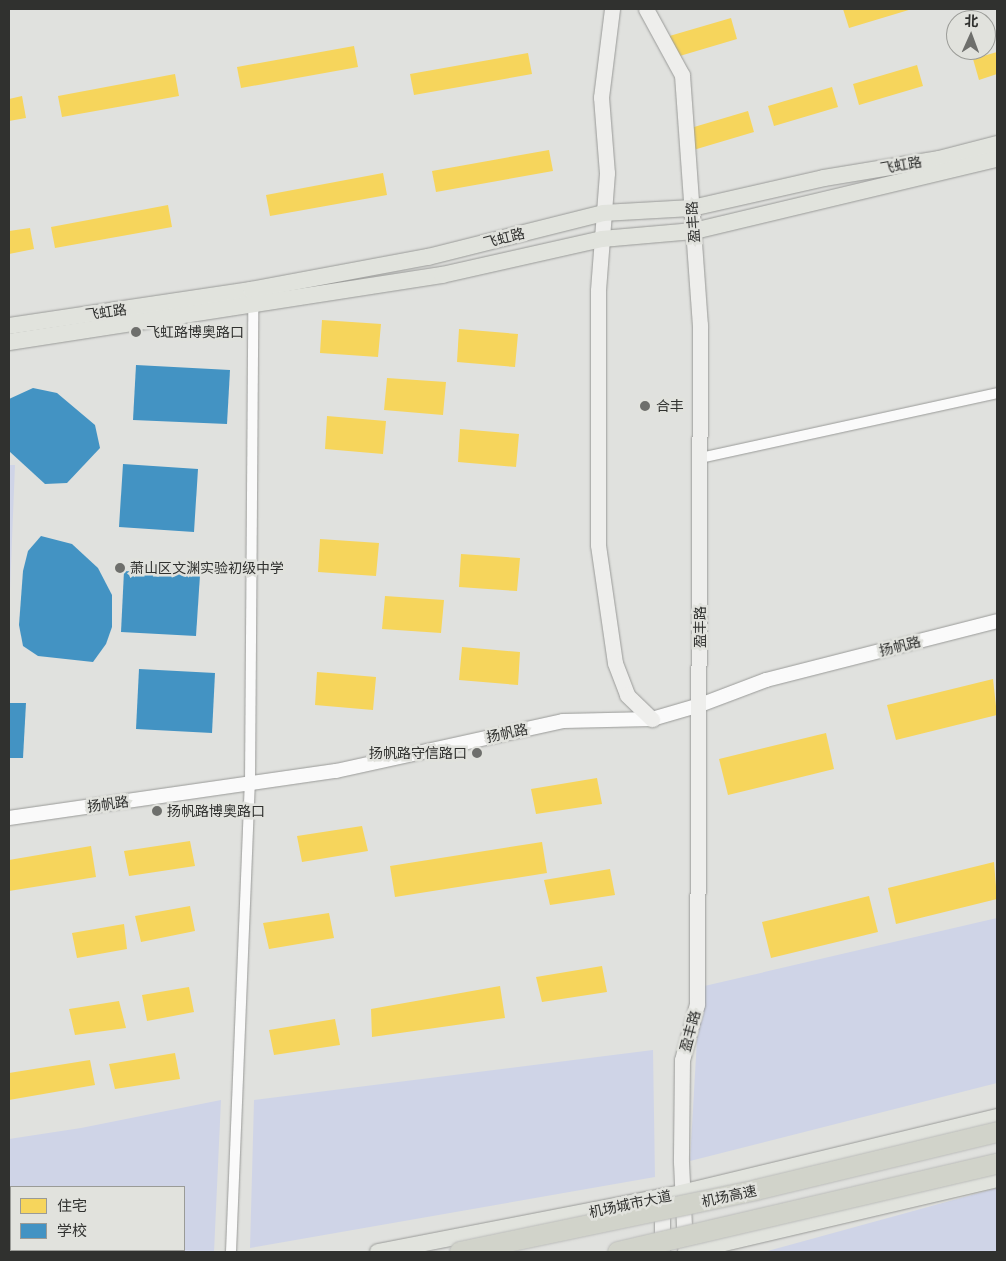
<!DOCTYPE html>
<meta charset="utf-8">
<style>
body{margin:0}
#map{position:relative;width:1006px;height:1261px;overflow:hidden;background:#e0e1de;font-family:Jost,"Noto Sans SC",sans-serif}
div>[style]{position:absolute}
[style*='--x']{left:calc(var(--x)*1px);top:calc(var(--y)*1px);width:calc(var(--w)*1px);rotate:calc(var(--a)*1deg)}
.green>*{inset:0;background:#cfd4e7}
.homes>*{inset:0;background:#f6d55c}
.schools>*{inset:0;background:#4393c3}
.roads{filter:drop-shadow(0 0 1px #999a98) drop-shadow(0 0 1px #999a98)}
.minor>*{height:10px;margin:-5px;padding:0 5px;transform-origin:5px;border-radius:5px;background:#fafafa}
.tertiary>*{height:14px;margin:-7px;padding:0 7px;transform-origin:7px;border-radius:7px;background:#fafafa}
.secondary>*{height:15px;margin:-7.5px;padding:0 7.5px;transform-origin:7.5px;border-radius:7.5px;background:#eeeeec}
.primary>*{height:16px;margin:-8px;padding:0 8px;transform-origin:8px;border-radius:8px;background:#e1e3dd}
.bridges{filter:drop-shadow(0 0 1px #bbbcba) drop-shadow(0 0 1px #bbbcba)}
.motorway-bridge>*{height:20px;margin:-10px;padding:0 10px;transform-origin:10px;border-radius:10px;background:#d1d3ca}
.dots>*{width:14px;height:14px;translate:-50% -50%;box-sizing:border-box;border:2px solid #e1e2dd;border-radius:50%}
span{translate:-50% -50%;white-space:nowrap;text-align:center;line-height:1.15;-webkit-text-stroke:5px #e1e2dd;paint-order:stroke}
.street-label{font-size:14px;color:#30312f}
.poi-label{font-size:14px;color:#30312f}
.left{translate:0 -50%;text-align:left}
.right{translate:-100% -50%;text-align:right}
.frame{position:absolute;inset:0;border:10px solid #30312f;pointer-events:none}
.legend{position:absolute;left:10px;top:1186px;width:175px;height:65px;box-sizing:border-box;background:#e1e2dd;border:1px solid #9a9b97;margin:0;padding:6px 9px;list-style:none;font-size:15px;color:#30312f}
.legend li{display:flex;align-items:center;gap:10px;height:25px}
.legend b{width:25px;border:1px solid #9a9b97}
.north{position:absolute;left:946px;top:10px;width:50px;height:50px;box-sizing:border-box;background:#e1e2dd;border:1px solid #9a9b97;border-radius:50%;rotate:2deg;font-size:14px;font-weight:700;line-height:20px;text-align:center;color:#30312f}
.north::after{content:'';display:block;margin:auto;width:18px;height:22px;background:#6e6f6c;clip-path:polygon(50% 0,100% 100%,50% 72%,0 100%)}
</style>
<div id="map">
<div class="green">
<i style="clip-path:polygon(9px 465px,15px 465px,9px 615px)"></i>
<i style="clip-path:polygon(997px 918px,997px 1083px,690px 1161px,700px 987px)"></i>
<i style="clip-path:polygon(653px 1050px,655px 1177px,250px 1248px,254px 1100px)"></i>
<i style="clip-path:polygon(evenodd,221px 1100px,214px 1252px,9px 1252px,9px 1139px,81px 1128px,221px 1100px,11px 1187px,184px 1187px,184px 1250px,11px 1250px,11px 1187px)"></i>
<i style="clip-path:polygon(997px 1188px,997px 1252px,764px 1252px)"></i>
</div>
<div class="homes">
<i style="clip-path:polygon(843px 9px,912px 9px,849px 28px)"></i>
<i style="clip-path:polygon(731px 18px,737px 39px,673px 58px,666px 37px)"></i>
<i style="clip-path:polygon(354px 46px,358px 67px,241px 88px,237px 67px)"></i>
<i style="clip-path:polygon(997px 52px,997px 74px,979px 80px,973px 59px)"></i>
<i style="clip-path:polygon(528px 53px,532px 74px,414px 95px,410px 74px)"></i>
<i style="clip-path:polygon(917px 65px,923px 86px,859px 105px,853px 84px)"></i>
<i style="clip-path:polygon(175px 74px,179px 96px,62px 117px,58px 96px)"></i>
<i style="clip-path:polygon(832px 87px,838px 107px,774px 126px,768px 106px)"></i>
<i style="clip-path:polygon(22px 96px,26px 118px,9px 121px,9px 99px)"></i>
<i style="clip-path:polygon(748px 111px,754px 132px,690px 151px,684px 130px)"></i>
<i style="clip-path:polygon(549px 150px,553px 171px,436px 192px,432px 171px)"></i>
<i style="clip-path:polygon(383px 173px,387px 195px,270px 216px,266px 195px)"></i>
<i style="clip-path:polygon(168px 205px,172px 227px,55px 248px,51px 227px)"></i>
<i style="clip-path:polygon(30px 228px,34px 249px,9px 254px,9px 231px)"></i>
<i style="clip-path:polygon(322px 320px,381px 324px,378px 357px,320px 353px)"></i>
<i style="clip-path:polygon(459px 329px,518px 334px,515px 367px,457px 362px)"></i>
<i style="clip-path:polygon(387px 378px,446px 382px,443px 415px,384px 410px)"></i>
<i style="clip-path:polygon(327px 416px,386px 421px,383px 454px,325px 449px)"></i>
<i style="clip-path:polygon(460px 429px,519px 434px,516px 467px,458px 462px)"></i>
<i style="clip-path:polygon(320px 539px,379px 543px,376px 576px,318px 572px)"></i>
<i style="clip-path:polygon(461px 554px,520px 558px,517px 591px,459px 587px)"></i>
<i style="clip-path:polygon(385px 596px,444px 600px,441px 633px,382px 629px)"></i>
<i style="clip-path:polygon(462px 647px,520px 652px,518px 685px,459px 680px)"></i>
<i style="clip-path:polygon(317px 672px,376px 677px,373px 710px,315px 705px)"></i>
<i style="clip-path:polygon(993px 679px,997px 715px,896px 740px,887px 705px)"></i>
<i style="clip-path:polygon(826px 733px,834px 769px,728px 795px,719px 759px)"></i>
<i style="clip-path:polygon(597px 778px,602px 804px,536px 814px,531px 789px)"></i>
<i style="clip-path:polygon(362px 826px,368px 851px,302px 862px,297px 836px)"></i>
<i style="clip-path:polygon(190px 841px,195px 866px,129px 876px,124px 851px)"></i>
<i style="clip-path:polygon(542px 842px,547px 873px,395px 897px,390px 866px)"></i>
<i style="clip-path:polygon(91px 846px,96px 877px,9px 891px,9px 860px)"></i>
<i style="clip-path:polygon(994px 862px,997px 899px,896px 924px,888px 888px)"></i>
<i style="clip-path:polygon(610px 869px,615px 895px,550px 905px,544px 880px)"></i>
<i style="clip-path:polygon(869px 896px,878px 932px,771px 958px,762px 922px)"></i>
<i style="clip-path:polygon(190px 906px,195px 931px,141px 942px,135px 916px)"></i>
<i style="clip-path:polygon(329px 913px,334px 938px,269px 949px,263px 923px)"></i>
<i style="clip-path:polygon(124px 924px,127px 949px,77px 958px,72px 933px)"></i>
<i style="clip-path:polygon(602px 966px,607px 992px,542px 1002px,536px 977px)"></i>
<i style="clip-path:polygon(500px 986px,505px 1018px,372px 1037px,371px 1009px)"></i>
<i style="clip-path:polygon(189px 987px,194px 1012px,147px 1021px,142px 995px)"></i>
<i style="clip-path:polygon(119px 1001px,126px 1028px,75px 1035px,69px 1009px)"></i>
<i style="clip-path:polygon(335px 1019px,340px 1045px,274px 1055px,269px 1030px)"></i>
<i style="clip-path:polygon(175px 1053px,180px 1079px,115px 1089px,109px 1064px)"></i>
<i style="clip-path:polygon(90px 1060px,95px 1085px,9px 1100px,9px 1073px)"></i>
</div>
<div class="schools">
<i style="clip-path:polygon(136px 365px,230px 370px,227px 424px,133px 420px)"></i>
<i style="clip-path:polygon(33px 388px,57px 393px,95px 425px,100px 448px,67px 483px,45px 484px,9px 451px,9px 399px)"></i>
<i style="clip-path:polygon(123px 464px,198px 469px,194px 532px,119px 527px)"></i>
<i style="clip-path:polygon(41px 536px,72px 544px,98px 568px,112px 595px,112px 627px,106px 644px,93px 662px,38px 656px,23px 646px,19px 625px,23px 571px,28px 551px)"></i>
<i style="clip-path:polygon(124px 571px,200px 575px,196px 636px,121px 632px)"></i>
<i style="clip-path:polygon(139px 669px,215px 673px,212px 733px,136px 729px)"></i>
<i style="clip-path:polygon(9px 703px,26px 703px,23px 758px,9px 758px)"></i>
</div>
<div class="roads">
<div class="minor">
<i style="--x:700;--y:458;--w:304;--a:-12.3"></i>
<i style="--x:231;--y:1252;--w:469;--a:-87.7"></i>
<i style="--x:250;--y:783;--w:479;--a:-89.6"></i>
</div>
<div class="tertiary">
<i style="--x:9;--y:818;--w:330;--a:-8.2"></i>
<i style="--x:336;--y:771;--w:232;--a:-12.4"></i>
<i style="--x:563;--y:721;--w:89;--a:-1.3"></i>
<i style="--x:652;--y:719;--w:50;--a:-16.3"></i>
<i style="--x:700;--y:705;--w:71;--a:-20.7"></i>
<i style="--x:766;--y:680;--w:238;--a:-14.3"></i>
</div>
<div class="secondary">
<i style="--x:612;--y:9;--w:89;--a:97.1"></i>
<i style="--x:601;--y:97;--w:76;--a:85.5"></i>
<i style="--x:607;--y:173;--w:118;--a:94.4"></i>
<i style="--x:598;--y:291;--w:254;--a:90"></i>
<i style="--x:598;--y:545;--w:119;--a:81.8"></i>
<i style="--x:615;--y:663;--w:34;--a:69"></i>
<i style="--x:627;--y:695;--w:35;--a:44"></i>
<i style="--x:646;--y:9;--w:75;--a:61.4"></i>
<i style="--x:682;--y:75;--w:251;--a:85.9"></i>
<i style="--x:700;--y:325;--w:679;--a:90.25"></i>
<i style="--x:697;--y:1004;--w:58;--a:105"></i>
<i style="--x:682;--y:1060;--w:102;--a:90.6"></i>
<i style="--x:681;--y:1162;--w:84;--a:87.3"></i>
<i style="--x:662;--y:1199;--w:53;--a:90"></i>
</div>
<div class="primary">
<i style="--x:9;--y:326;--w:245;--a:-8.5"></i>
<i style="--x:251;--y:290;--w:180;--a:-10.6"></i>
<i style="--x:428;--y:257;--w:180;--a:-14.1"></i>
<i style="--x:603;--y:213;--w:89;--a:-3.2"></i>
<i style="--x:692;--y:208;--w:135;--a:-12.8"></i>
<i style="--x:824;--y:178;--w:117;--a:-9.4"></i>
<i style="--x:939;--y:159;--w:60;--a:-14.5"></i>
<i style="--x:9;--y:342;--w:438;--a:-8.8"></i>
<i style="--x:442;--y:275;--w:164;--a:-12.7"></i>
<i style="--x:602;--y:239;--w:92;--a:-5"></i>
<i style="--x:694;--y:231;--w:311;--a:-13.4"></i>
<i style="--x:378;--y:1252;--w:309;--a:-11"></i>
<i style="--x:681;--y:1193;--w:325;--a:-13.5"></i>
<i style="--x:686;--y:1252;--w:319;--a:-13.2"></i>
</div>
</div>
<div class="bridges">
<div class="motorway-bridge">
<i style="--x:460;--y:1252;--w:302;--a:-11.8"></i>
<i style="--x:756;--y:1190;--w:248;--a:-13.5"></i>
<i style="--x:618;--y:1252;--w:389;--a:-13.1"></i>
</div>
</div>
<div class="dots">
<i style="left:136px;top:332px;background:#6e6f6c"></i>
<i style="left:645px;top:406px;background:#6e6f6c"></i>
<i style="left:120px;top:568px;background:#6e6f6c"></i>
<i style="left:477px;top:753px;background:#6e6f6c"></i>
<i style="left:157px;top:811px;background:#6e6f6c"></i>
</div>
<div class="street-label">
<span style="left:901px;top:165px;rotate:-10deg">飞虹路</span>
<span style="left:693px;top:222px;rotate:-94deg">盈丰路</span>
<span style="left:504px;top:238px;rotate:-14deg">飞虹路</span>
<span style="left:106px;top:312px;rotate:-8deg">飞虹路</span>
<span style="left:700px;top:627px;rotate:-90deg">盈丰路</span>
<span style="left:900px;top:646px;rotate:-14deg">扬帆路</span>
<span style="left:507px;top:733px;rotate:-12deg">扬帆路</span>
<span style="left:108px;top:804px;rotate:-8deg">扬帆路</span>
<span style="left:690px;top:1031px;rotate:-75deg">盈丰路</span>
<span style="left:729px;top:1196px;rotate:-12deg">机场高速</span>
<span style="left:630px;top:1204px;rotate:-12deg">机场城市大道</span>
</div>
<div class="poi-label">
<span class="left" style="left:146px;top:332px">飞虹路博奥路口</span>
<span class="left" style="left:656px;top:406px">合丰</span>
<span class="left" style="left:130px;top:568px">萧山区文渊实验初级中学</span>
<span class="right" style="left:467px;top:753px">扬帆路守信路口</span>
<span class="left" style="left:167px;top:811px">扬帆路博奥路口</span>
</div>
<div class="frame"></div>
<ul class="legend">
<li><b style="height:14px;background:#f6d55c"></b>住宅</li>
<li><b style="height:14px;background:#4393c3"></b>学校</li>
</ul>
<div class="north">北</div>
</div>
